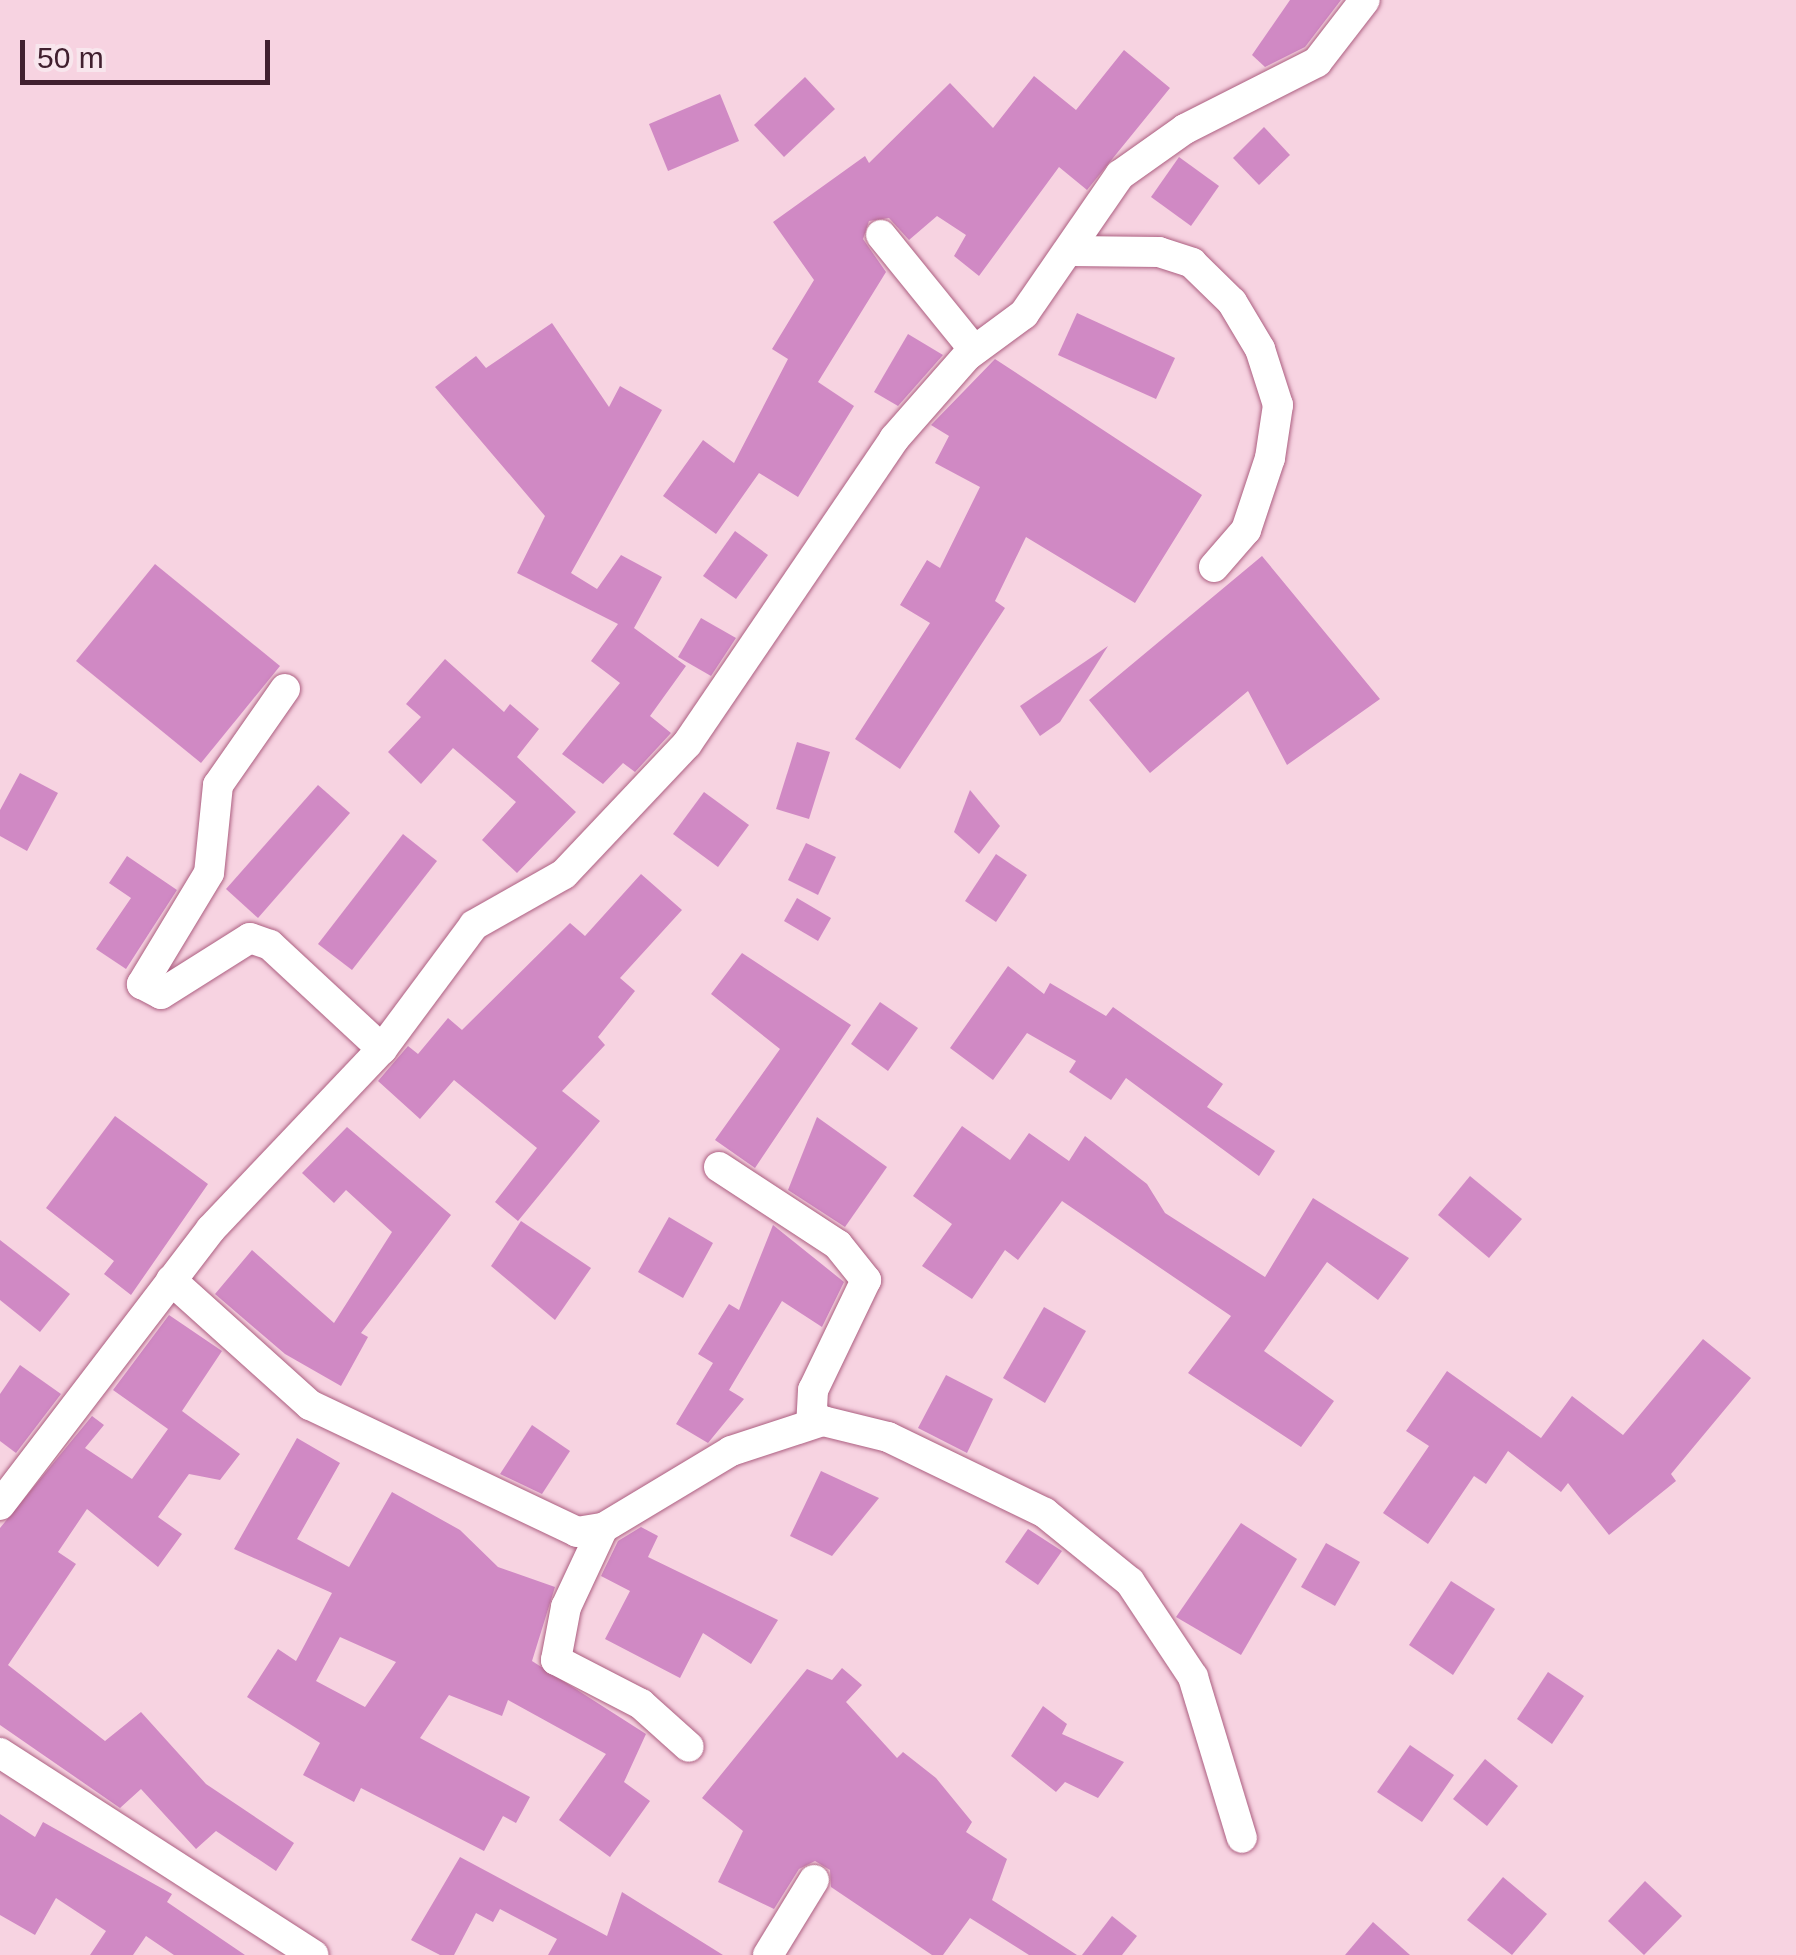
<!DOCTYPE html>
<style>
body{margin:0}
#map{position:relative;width:1796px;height:1955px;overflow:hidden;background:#f7d3e1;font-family:Arial,sans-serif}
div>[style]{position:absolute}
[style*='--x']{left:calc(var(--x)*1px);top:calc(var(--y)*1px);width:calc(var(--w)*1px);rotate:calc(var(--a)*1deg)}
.building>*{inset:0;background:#d089c4}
.roads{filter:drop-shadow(0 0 2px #ac5f81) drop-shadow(0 0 2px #ac5f81)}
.minor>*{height:30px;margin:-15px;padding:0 15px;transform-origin:15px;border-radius:15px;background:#fff}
span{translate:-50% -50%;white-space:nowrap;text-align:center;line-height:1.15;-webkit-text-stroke:8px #f8e6ed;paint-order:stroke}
.scale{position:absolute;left:20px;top:40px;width:250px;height:45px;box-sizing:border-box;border:5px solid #41202f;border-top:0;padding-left:12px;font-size:30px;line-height:35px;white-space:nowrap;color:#41202f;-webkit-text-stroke:8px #f8e6ed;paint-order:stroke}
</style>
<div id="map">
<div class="building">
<i style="clip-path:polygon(1290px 0,1341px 0,1305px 47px,1265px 67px,1252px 55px)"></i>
<i style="clip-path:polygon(1124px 50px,1170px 88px,1087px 190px,1059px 167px,979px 276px,954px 256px,966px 235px,937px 216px,909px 240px,889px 218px,869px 221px,863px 239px,886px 272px,818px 382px,854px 406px,798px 497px,759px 473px,716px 534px,663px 496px,703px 440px,734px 463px,788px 359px,772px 349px,814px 280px,773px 222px,865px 156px,869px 163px,950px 83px,993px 128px,1034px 76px,1076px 110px)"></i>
<i style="clip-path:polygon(805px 77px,835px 109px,784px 157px,754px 125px)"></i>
<i style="clip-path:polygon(720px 94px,739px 141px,668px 171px,649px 124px)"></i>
<i style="clip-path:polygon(1264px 127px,1290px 155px,1259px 185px,1233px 158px)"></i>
<i style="clip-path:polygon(1179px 157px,1219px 186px,1191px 226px,1151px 197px)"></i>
<i style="clip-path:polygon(1077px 313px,1175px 358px,1156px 399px,1058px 355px)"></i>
<i style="clip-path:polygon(552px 323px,609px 407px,620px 386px,662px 410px,571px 573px,597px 589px,621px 555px,662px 577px,634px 628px,686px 666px,650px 716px,671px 733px,635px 772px,623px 763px,603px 784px,562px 754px,620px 683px,591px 661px,618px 624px,517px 573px,545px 516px,435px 387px,476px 356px,486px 368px)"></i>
<i style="clip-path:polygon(908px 334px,943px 355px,898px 406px,874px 392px)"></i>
<i style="clip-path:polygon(995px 359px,1202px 495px,1135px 603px,1026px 537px,995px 601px,1005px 608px,900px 769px,855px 739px,930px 623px,900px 605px,927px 560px,940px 568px,980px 487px,935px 463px,949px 436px,931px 425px)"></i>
<i style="clip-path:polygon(735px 531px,768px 555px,736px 599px,703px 576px)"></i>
<i style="clip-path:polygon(1262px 556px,1380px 699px,1287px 765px,1248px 691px,1150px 773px,1089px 700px)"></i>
<i style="clip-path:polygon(155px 564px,280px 666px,201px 763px,76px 661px)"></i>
<i style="clip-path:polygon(701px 618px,736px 638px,711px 676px,678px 657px)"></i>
<i style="clip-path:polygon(1108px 646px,1060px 722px,1040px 736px,1020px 706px)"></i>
<i style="clip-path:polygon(445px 659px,504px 712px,510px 704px,539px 729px,517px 757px,576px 812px,517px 873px,482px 840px,516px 802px,453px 748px,421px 784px,388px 752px,421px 717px,406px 704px)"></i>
<i style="clip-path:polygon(797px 742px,830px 752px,809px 819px,776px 809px)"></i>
<i style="clip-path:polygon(20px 773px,58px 793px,27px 851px,0 836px,0 810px)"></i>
<i style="clip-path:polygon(318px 785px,350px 813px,258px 918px,226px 889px)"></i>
<i style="clip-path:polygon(970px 790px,1000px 826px,979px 854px,954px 832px)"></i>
<i style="clip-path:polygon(704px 792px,749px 825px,718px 867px,673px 834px)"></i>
<i style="clip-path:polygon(403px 834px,437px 861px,352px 970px,318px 944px)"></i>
<i style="clip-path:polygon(806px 843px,836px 857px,818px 895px,788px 880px)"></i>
<i style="clip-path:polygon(996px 854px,1027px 875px,996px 922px,965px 901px)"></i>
<i style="clip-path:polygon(127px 856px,177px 890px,126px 969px,96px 949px,131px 898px,109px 883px)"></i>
<i style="clip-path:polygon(641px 874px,682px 910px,620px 978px,635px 991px,598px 1037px,605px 1045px,562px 1091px,600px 1121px,518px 1221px,495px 1202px,537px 1148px,454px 1080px,420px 1119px,378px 1081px,408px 1046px,418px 1054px,448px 1018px,462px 1030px,570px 923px,585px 936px)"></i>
<i style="clip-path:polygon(797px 898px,831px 918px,818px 941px,784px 921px)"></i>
<i style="clip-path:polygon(742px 953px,851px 1025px,755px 1168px,715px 1140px,780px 1049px,711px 994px)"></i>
<i style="clip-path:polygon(1008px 966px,1044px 994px,1050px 983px,1106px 1016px,1113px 1007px,1223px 1084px,1207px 1107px,1275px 1151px,1259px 1176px,1126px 1078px,1111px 1100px,1069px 1072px,1076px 1061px,1027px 1033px,993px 1080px,950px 1048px)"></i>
<i style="clip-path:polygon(880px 1002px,918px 1028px,888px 1071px,851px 1044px)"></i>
<i style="clip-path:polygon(115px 1116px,208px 1184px,131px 1295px,104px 1274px,114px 1261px,46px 1208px)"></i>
<i style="clip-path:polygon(817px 1117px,887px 1167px,845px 1227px,788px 1190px)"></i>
<i style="clip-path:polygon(962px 1126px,1010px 1160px,1029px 1133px,1069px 1161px,1085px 1136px,1147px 1184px,1165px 1213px,1265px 1277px,1313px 1198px,1409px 1258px,1378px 1300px,1327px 1262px,1264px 1351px,1334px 1401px,1301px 1447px,1188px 1373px,1231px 1316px,1062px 1201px,1018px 1260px,1005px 1250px,972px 1299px,922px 1266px,952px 1224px,913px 1196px)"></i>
<i style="clip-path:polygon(347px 1127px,451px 1215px,361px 1333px,368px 1337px,341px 1386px,285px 1354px,215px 1294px,252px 1250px,334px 1323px,392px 1232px,346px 1190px,334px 1203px,302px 1173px)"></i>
<i style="clip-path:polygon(1470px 1176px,1522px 1219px,1489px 1258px,1438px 1215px)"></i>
<i style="clip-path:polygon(669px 1217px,713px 1243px,683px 1298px,638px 1272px)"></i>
<i style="clip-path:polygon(521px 1221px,591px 1268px,555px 1320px,491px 1266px)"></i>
<i style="clip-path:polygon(773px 1225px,844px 1282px,822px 1327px,782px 1301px,729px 1390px,744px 1399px,708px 1443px,676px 1424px,713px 1363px,698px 1354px,729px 1304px,739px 1310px)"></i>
<i style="clip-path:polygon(0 1240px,70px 1294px,40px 1332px,0 1300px)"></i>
<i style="clip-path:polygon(1044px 1307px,1086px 1331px,1045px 1403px,1003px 1378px)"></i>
<i style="clip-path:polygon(169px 1315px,222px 1351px,182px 1411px,240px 1454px,220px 1480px,189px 1474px,158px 1517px,182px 1534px,158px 1567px,87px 1509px,58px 1552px,76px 1564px,8px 1665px,105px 1741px,141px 1712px,206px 1784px,294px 1843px,276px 1871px,216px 1831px,196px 1849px,141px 1789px,120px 1808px,0 1725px,0 1528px,92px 1416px,104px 1425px,85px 1448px,132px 1479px,168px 1429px,113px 1390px)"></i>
<i style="clip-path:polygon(1703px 1339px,1751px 1378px,1671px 1474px,1676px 1481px,1609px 1535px,1568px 1483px,1561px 1492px,1508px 1451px,1486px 1484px,1474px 1476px,1428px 1544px,1383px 1513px,1429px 1446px,1406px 1431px,1447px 1371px,1541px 1438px,1572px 1396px,1623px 1435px)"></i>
<i style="clip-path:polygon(20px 1365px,61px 1394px,16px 1453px,0 1441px,0 1394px)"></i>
<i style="clip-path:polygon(946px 1375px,993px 1399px,967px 1453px,918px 1428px)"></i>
<i style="clip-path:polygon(532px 1425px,570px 1451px,542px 1494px,500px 1474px)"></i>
<i style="clip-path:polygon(evenodd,297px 1438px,340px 1463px,297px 1539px,349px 1567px,392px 1492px,460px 1530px,498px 1567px,555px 1587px,532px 1661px,646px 1734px,624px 1782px,650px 1801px,610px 1857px,559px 1820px,606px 1754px,508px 1700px,502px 1716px,449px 1695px,420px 1738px,530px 1797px,516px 1823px,503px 1816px,484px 1851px,361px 1788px,354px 1802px,303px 1775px,320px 1743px,247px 1697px,278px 1649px,296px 1661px,332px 1593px,234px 1549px,297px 1438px,340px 1637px,396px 1662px,365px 1707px,316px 1681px,340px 1637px)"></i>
<i style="clip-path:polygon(821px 1471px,879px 1498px,832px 1556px,790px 1536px)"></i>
<i style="clip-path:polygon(1241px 1523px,1297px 1559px,1241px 1655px,1176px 1617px)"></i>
<i style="clip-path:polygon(641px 1527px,658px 1536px,648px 1557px,778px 1620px,751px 1664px,703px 1633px,680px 1678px,605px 1639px,630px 1591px,601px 1576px,618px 1541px)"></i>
<i style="clip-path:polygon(1028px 1529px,1062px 1551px,1038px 1585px,1005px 1562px)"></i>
<i style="clip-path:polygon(1326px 1543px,1360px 1562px,1335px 1606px,1301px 1587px)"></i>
<i style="clip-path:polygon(1451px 1581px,1495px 1609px,1453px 1675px,1409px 1645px)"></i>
<i style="clip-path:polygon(842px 1668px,862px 1685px,846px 1702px,897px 1758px,903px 1752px,936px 1778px,972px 1822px,966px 1832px,1007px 1859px,992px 1900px,1077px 1955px,1029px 1955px,970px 1918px,943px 1955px,932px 1955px,831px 1887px,830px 1870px,815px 1861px,799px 1869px,774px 1909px,718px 1882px,743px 1831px,702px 1798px,807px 1669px,832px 1680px)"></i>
<i style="clip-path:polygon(1548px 1672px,1584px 1696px,1552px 1744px,1517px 1719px)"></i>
<i style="clip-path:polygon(1043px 1706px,1067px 1724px,1062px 1734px,1124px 1762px,1098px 1798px,1065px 1782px,1056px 1792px,1011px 1756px)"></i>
<i style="clip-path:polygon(1410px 1745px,1454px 1775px,1422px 1822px,1377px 1792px)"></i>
<i style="clip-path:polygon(1485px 1759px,1518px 1786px,1487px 1826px,1453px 1799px)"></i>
<i style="clip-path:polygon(0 1814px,35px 1837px,43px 1822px,172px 1894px,167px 1902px,245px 1955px,174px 1955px,146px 1936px,133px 1955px,90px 1955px,106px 1931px,56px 1898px,35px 1935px,0 1915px)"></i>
<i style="clip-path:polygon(460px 1857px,607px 1936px,622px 1892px,723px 1955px,548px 1955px,557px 1939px,500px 1909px,493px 1922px,476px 1913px,454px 1955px,440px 1955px,411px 1940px)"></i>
<i style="clip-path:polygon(1503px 1877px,1547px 1914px,1512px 1955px,1467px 1920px)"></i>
<i style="clip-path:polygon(1645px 1881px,1682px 1916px,1644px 1955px,1608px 1921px)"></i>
<i style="clip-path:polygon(1112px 1916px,1137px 1936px,1122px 1955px,1082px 1955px)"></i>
<i style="clip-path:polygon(1373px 1922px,1410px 1955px,1345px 1955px)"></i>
</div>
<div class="roads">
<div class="minor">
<i style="--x:881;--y:235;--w:148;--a:51"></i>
<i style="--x:1071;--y:251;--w:88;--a:0.7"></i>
<i style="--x:1159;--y:252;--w:35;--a:18"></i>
<i style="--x:1192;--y:263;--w:56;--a:44.3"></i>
<i style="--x:1232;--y:302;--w:55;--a:59.2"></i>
<i style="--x:1260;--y:349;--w:59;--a:72.2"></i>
<i style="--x:1278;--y:405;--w:54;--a:98.6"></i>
<i style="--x:1270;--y:458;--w:76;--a:108.4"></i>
<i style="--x:1246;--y:530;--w:49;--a:130.9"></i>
<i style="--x:285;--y:689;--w:117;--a:124.9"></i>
<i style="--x:218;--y:785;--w:88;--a:95.8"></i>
<i style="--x:209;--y:873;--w:130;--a:121.1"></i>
<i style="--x:142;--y:984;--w:21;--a:28"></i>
<i style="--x:161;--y:994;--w:105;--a:-32.2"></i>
<i style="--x:250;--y:938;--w:21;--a:19"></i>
<i style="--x:270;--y:945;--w:153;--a:42.9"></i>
<i style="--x:719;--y:1167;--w:142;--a:33.2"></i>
<i style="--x:838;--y:1245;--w:45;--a:51.3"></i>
<i style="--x:866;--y:1280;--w:122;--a:115.7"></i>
<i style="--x:813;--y:1390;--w:33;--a:93"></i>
<i style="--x:171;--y:1280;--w:187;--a:42"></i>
<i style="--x:310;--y:1405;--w:296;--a:25.4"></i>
<i style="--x:577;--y:1532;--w:26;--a:-9"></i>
<i style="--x:603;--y:1528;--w:149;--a:-31"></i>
<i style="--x:731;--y:1451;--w:97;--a:-18.1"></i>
<i style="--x:823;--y:1421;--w:67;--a:13.8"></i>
<i style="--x:888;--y:1437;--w:174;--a:25.8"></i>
<i style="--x:1045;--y:1513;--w:109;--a:39.1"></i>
<i style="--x:1130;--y:1582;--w:114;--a:56.4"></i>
<i style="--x:1193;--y:1677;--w:168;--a:73.1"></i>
<i style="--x:0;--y:1505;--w:347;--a:-52.6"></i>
<i style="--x:211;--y:1229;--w:248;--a:-46.5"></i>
<i style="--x:382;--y:1049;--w:154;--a:-53.4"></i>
<i style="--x:474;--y:925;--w:103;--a:-29.5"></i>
<i style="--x:564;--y:874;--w:179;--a:-46.6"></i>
<i style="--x:687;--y:744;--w:369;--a:-55.8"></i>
<i style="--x:894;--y:439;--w:111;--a:-48.7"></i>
<i style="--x:967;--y:356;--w:71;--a:-36.4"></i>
<i style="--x:1024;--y:314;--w:169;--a:-55.4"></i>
<i style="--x:1120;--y:175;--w:80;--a:-35.3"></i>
<i style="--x:1185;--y:129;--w:148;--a:-26.9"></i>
<i style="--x:1317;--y:62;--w:78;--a:-52.3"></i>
<i style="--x:603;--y:1528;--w:87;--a:115.1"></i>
<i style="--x:566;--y:1607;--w:54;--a:100.7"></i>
<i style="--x:556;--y:1660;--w:96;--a:27.4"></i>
<i style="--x:641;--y:1704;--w:64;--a:41.9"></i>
<i style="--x:0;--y:1753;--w:373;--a:32.8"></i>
<i style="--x:768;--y:1955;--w:88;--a:-58.5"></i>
</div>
</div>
<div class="scale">50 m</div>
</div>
